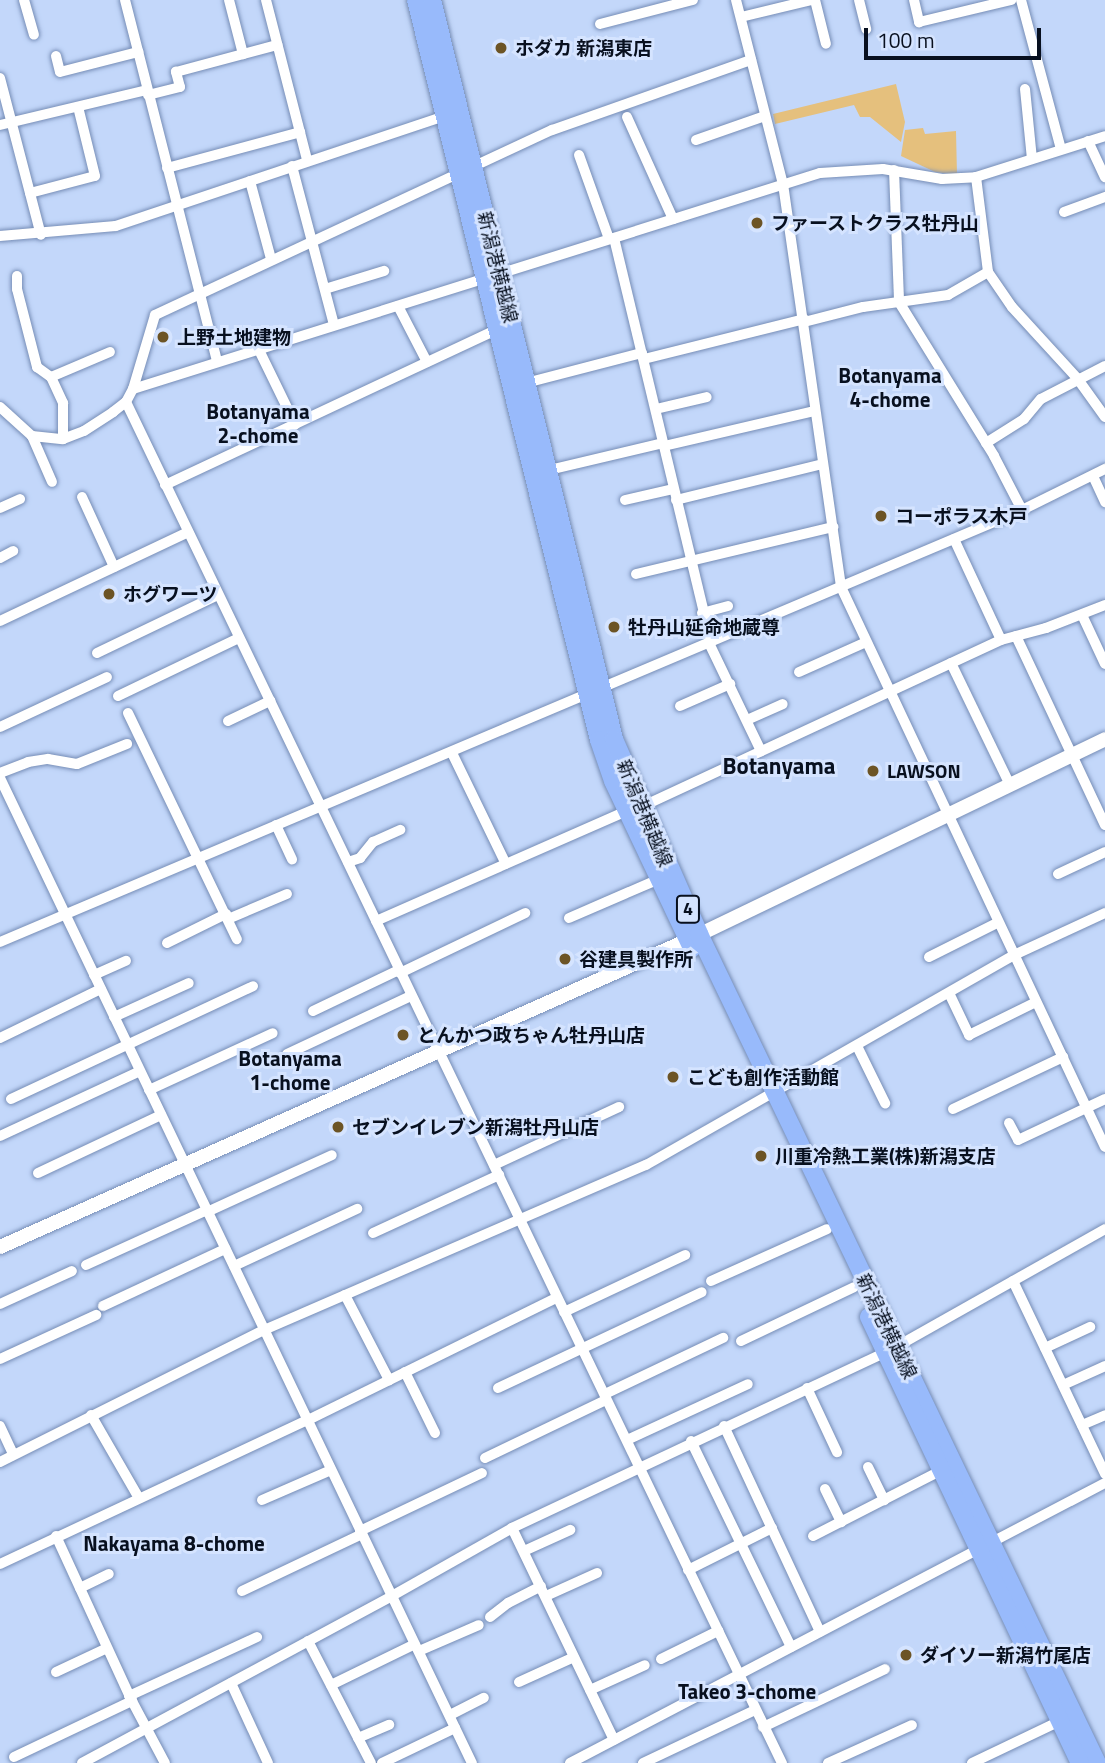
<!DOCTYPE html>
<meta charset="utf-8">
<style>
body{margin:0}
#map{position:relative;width:1105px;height:1763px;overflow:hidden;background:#c3d7fa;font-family:"Titillium Web","Noto Sans JP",sans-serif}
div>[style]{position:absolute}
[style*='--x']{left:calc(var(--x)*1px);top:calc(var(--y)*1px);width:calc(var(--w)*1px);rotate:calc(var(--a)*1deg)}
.green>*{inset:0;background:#e5c07d}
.roads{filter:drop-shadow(0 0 2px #768db6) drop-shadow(0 0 2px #768db6)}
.minor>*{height:10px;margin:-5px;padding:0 5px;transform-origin:5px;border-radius:5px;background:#fff}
.tertiary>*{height:14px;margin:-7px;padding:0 7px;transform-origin:7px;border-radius:7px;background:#fff}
.primary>*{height:18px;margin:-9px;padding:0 9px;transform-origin:9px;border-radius:9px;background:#98bafb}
.dots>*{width:19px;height:19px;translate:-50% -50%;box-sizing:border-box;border:4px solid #d5e4ff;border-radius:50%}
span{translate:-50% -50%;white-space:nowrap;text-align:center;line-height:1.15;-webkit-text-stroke:6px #d5e4ff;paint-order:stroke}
.shield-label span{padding:2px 5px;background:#d5e4ff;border:2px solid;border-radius:5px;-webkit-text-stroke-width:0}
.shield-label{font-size:18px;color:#08101f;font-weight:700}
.poi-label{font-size:19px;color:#08101f;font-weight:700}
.left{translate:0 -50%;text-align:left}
.street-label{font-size:19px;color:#08101f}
.neighbourhood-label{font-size:21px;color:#08101f;font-weight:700}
.quarter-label{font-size:23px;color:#08101f;font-weight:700}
.scale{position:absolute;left:864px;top:28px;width:177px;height:32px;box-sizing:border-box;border:4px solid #08101f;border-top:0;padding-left:9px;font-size:21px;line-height:24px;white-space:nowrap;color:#08101f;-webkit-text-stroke:5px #d5e4ff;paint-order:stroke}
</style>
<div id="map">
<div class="green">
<i style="clip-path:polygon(896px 84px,905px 122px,901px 142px,870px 117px,860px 117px,854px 105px,775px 124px,773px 114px)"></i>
<i style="clip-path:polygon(923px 128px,925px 134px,956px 131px,957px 175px,935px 172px,901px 156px,905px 130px)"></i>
</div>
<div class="roads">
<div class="minor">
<i style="--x:24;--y:0;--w:36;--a:74"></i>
<i style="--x:125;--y:0;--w:373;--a:75.7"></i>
<i style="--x:229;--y:0;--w:56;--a:75.5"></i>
<i style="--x:266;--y:0;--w:165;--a:75.6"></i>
<i style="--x:736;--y:0;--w:190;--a:75.7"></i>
<i style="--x:783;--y:184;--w:407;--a:81.8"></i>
<i style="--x:841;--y:587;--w:619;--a:64.76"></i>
<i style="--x:815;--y:0;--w:45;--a:76"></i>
<i style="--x:859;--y:0;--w:30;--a:76"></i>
<i style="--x:914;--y:0;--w:23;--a:77"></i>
<i style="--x:919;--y:22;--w:95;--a:-13.4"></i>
<i style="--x:1021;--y:0;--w:154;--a:75"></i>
<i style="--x:741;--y:17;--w:73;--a:-13.5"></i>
<i style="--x:600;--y:24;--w:96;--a:-14.5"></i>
<i style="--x:56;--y:56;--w:16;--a:76"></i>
<i style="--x:60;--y:72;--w:81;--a:-14.4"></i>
<i style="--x:0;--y:78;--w:162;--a:75.4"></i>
<i style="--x:1025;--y:89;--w:70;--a:84.3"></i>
<i style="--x:148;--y:95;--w:33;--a:-14"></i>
<i style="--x:180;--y:87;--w:16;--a:-105"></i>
<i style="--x:176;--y:72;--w:105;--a:-15"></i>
<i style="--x:627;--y:117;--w:112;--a:65.7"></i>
<i style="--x:0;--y:125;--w:151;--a:-13.4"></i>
<i style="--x:696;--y:140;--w:73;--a:-19.2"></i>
<i style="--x:1088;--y:141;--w:40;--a:65"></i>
<i style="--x:579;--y:155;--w:89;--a:70.3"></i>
<i style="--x:292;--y:166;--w:164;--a:75.2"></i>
<i style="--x:167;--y:168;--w:138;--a:-15.1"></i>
<i style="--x:894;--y:170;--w:132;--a:87.8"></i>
<i style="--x:899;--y:302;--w:181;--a:58.3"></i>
<i style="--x:994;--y:456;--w:61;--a:62.6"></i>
<i style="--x:976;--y:177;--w:96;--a:82.8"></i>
<i style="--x:988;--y:272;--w:42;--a:55.6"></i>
<i style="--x:1012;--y:307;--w:96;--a:47.5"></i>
<i style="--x:1077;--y:378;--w:48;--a:54.3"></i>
<i style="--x:250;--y:181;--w:81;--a:74.9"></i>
<i style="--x:30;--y:193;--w:67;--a:-14.7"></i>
<i style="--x:95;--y:176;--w:71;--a:-103.8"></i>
<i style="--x:1064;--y:212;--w:44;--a:-20.1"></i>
<i style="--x:0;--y:236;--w:116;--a:-4.9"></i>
<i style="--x:116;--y:226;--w:346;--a:-18.5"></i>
<i style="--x:614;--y:238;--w:415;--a:76.5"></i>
<i style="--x:17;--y:276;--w:13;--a:90"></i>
<i style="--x:17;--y:289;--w:81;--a:75.6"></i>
<i style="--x:37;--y:367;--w:17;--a:36"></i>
<i style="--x:51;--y:377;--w:29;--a:65"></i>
<i style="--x:63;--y:403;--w:36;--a:90"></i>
<i style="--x:325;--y:289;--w:62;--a:-17"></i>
<i style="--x:398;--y:306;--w:63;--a:62.6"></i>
<i style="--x:804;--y:322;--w:61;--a:-14.3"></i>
<i style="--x:863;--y:307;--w:86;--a:-8"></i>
<i style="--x:948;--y:295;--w:46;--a:-29.9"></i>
<i style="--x:258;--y:348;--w:85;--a:64"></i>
<i style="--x:644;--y:359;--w:165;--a:-14"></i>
<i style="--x:51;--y:377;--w:64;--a:-23"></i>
<i style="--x:522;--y:384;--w:124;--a:-14.5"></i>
<i style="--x:133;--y:389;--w:77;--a:-73.4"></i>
<i style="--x:155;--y:315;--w:438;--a:-25"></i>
<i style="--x:552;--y:130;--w:211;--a:-19.4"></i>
<i style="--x:126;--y:402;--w:1511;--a:64.27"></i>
<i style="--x:0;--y:407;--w:43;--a:42.2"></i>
<i style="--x:32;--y:436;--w:31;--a:6"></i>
<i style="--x:63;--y:439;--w:22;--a:-21"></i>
<i style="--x:84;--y:431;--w:35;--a:-33"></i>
<i style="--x:113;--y:412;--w:16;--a:-38"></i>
<i style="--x:126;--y:402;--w:15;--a:-62"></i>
<i style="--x:133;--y:389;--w:720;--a:-17.45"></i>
<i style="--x:820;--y:173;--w:63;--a:-3.6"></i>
<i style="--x:883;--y:169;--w:60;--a:9.6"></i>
<i style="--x:942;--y:179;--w:34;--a:-3"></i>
<i style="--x:976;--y:177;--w:135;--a:-17.6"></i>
<i style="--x:656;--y:409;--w:52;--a:-13.2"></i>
<i style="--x:32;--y:436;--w:50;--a:66.5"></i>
<i style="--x:986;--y:443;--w:45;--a:-32.3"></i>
<i style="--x:1024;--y:419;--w:26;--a:-50"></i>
<i style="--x:1041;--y:399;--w:72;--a:-27.3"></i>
<i style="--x:664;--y:446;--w:155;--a:-13.1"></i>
<i style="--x:545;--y:471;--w:121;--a:-13.3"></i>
<i style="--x:1093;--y:476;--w:29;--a:65"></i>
<i style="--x:165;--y:485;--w:368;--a:-25.1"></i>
<i style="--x:82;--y:497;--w:77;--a:65.4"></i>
<i style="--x:625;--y:500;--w:49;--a:-12.9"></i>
<i style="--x:676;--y:500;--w:151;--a:-13.8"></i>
<i style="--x:0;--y:508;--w:22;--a:-24"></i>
<i style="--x:954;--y:539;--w:111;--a:65"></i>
<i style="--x:0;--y:558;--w:15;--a:-28"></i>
<i style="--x:636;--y:574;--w:203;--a:-13.4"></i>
<i style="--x:702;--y:613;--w:27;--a:-15"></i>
<i style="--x:1082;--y:615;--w:54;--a:64.9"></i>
<i style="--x:0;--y:621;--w:208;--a:-25.3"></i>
<i style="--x:1016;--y:636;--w:209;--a:64.8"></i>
<i style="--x:709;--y:643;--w:120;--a:64.3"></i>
<i style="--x:97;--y:653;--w:134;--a:-25.6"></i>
<i style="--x:951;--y:663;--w:136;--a:64.2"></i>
<i style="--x:799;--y:672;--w:73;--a:-24.1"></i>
<i style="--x:118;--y:696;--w:134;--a:-25.6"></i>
<i style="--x:680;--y:706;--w:55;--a:-23.7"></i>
<i style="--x:128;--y:713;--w:251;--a:64.3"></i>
<i style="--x:747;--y:720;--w:39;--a:-24"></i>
<i style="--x:228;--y:721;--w:47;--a:-25.5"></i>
<i style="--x:0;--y:727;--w:118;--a:-25"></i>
<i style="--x:452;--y:753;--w:123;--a:64.1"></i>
<i style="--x:0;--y:773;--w:30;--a:-21"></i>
<i style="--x:28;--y:762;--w:20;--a:-9"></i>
<i style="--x:48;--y:759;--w:29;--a:10"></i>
<i style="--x:77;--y:764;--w:54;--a:-21.8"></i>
<i style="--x:0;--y:778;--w:1092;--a:64.4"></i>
<i style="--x:641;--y:807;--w:397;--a:-24.9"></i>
<i style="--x:1001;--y:640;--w:47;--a:-14.9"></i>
<i style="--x:1046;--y:628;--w:63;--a:-21.3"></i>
<i style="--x:276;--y:825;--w:38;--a:65"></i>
<i style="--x:348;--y:862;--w:13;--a:-18"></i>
<i style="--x:360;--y:858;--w:21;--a:-51"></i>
<i style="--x:373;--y:842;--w:30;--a:-24"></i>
<i style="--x:1058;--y:874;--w:52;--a:-25.1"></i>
<i style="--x:569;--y:918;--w:98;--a:-23.4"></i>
<i style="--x:228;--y:919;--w:64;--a:-23"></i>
<i style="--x:376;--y:921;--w:274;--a:-23.7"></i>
<i style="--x:0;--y:942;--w:1110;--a:-22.91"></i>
<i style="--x:1022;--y:510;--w:93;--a:-26.3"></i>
<i style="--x:167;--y:943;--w:66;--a:-26.2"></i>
<i style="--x:929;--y:957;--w:76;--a:-26.6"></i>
<i style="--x:400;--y:973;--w:139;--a:-25.6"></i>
<i style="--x:94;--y:975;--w:35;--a:-24"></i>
<i style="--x:949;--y:993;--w:47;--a:64.5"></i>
<i style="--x:969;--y:1035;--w:75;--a:-26.2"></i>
<i style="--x:313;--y:1011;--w:95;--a:-25.5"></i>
<i style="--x:114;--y:1017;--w:82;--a:-24.4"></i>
<i style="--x:0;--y:1038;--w:112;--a:-25.9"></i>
<i style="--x:857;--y:1046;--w:64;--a:63.8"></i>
<i style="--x:287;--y:1054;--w:137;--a:-25.1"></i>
<i style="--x:149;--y:1090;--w:136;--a:-24.7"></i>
<i style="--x:11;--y:1099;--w:267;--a:-25"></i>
<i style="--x:953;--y:1109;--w:122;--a:-25.3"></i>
<i style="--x:1009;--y:1123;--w:19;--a:62"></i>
<i style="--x:1018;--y:1140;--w:96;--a:-25.2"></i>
<i style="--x:0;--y:1136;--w:154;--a:-24.9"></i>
<i style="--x:494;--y:1165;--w:138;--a:-24.9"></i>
<i style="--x:38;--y:1173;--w:136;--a:-25.2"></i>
<i style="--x:207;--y:1212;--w:137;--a:-24.5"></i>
<i style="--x:373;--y:1233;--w:139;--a:-24.7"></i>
<i style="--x:86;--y:1265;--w:133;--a:-24.4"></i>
<i style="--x:234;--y:1266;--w:136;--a:-24.9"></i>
<i style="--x:711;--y:1281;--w:127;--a:-24.1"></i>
<i style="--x:1013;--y:1281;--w:214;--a:64.5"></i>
<i style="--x:345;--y:1295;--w:96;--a:62.6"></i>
<i style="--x:0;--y:1304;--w:79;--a:-24.6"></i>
<i style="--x:103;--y:1306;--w:135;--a:-25"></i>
<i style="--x:564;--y:1312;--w:134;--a:-25.2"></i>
<i style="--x:741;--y:1341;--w:125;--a:-25.5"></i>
<i style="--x:1045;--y:1348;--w:50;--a:-25"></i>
<i style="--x:0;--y:1359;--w:106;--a:-24.6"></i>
<i style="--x:405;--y:1372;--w:68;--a:63.8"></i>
<i style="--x:1063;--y:1385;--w:46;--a:-24.3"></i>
<i style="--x:498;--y:1388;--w:225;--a:-25.2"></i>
<i style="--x:807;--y:1388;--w:71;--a:64.9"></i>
<i style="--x:605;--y:1394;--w:131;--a:-25.4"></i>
<i style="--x:91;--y:1415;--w:96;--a:60"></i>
<i style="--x:1082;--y:1425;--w:25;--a:-23"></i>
<i style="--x:0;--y:1426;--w:31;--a:65"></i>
<i style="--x:724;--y:1426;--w:227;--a:65"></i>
<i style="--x:627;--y:1440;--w:133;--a:-24.8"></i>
<i style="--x:691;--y:1441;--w:229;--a:64.1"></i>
<i style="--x:485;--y:1458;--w:134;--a:-25.6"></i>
<i style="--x:0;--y:1462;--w:295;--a:-26.6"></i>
<i style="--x:264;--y:1330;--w:416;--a:-23.4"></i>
<i style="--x:646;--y:1165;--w:424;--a:-29.7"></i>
<i style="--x:1014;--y:955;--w:100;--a:-24.8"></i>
<i style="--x:868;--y:1467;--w:37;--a:64"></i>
<i style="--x:825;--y:1489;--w:37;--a:64"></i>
<i style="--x:262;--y:1500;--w:75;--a:-23.5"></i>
<i style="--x:512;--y:1528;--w:235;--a:64.3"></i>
<i style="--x:360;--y:1531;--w:135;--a:-25.4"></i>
<i style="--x:56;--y:1536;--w:182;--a:65.3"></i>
<i style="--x:132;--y:1701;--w:70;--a:62"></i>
<i style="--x:813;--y:1536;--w:143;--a:-27.1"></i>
<i style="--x:524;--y:1551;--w:51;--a:-24.5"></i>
<i style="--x:0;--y:1564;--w:340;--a:-25.1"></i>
<i style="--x:308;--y:1420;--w:276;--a:-26.2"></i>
<i style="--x:688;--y:1570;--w:94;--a:-26.6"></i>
<i style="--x:80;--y:1588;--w:32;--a:-26"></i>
<i style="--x:242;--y:1591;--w:133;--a:-25.4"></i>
<i style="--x:546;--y:1596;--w:56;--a:-24.3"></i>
<i style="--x:490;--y:1617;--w:23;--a:-38"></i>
<i style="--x:508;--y:1603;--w:37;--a:-27"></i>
<i style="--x:308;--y:1641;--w:137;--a:62.7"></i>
<i style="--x:419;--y:1651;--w:65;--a:-23.4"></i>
<i style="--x:661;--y:1659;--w:64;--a:-26.2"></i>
<i style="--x:56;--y:1672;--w:56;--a:-25.2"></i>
<i style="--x:519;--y:1682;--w:60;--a:-24.4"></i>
<i style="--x:231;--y:1683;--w:88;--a:65.2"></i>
<i style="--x:331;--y:1685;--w:93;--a:-26"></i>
<i style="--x:590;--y:1690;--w:60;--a:-24.4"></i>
<i style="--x:129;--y:1696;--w:141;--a:-24.7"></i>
<i style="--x:450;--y:1715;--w:38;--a:-27"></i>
<i style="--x:763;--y:1727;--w:135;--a:-25.4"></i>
<i style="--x:358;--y:1738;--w:34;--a:-23"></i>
<i style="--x:14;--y:1757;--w:131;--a:-25.4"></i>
<i style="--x:82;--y:1763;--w:352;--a:-28.3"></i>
<i style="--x:392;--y:1596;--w:138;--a:-29.5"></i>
<i style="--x:512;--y:1528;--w:425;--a:-25.2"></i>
<i style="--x:896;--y:1347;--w:240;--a:-29.4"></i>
<i style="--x:382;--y:1763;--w:81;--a:-25.6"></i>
<i style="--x:570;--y:1763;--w:604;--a:-27.63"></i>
<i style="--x:643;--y:1763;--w:124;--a:-25.3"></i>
<i style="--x:828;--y:1763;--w:92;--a:-24.3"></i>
<i style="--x:972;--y:1763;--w:98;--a:-25.5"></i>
</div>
<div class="tertiary">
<i style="--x:0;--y:1247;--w:753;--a:-24.05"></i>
<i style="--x:688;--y:940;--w:463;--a:-25.7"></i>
</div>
<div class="primary">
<i style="--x:416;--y:0;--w:762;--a:76.11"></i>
<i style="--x:599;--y:740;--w:43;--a:71.1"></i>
<i style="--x:613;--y:781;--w:185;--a:64.7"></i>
<i style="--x:432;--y:0;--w:761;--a:76.16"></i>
<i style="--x:614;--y:739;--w:213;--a:66.4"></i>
<i style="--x:699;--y:934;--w:920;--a:64.35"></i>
<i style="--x:869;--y:1317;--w:493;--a:64.7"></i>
</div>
</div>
<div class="dots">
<i style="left:501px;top:48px;background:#6c5425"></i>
<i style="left:757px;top:223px;background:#6c5425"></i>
<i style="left:163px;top:337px;background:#6c5425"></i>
<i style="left:881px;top:516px;background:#6c5425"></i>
<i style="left:109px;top:594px;background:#6c5425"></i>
<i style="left:614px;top:627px;background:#6c5425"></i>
<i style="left:873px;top:771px;background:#6c5425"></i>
<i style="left:565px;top:959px;background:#6c5425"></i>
<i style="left:403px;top:1035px;background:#6c5425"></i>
<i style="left:673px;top:1077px;background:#6c5425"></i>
<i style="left:338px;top:1127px;background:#6c5425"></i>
<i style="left:761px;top:1156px;background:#6c5425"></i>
<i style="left:906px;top:1655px;background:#6c5425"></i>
</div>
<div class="shield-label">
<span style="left:688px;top:909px">4</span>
</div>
<div class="poi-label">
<span class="left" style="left:515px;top:48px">ホダカ 新潟東店</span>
<span class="left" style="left:771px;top:223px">ファーストクラス牡丹山</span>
<span class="left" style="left:177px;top:337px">上野土地建物</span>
<span class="left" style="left:895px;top:516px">コーポラス木戸</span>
<span class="left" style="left:123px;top:594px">ホグワーツ</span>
<span class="left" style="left:628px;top:627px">牡丹山延命地蔵尊</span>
<span class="left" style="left:887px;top:771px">LAWSON</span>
<span class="left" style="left:579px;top:959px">谷建具製作所</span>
<span class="left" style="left:417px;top:1035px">とんかつ政ちゃん牡丹山店</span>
<span class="left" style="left:687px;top:1077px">こども創作活動館</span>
<span class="left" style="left:352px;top:1127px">セブンイレブン新潟牡丹山店</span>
<span class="left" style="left:775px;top:1156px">川重冷熱工業(株)新潟支店</span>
<span class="left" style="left:920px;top:1655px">ダイソー新潟竹尾店</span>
</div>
<div class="street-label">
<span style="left:498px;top:267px;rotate:76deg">新潟港横越線</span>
<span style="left:645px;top:813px;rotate:67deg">新潟港横越線</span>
<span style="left:887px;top:1326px;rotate:64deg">新潟港横越線</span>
</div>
<div class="neighbourhood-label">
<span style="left:890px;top:387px">Botanyama<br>4-chome</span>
<span style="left:258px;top:423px">Botanyama<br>2-chome</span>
<span style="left:290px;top:1070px">Botanyama<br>1-chome</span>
<span style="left:174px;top:1543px">Nakayama 8-chome</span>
<span style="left:747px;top:1691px">Takeo 3-chome</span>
</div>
<div class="quarter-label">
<span style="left:779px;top:766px">Botanyama</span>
</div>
<div class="scale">100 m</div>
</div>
